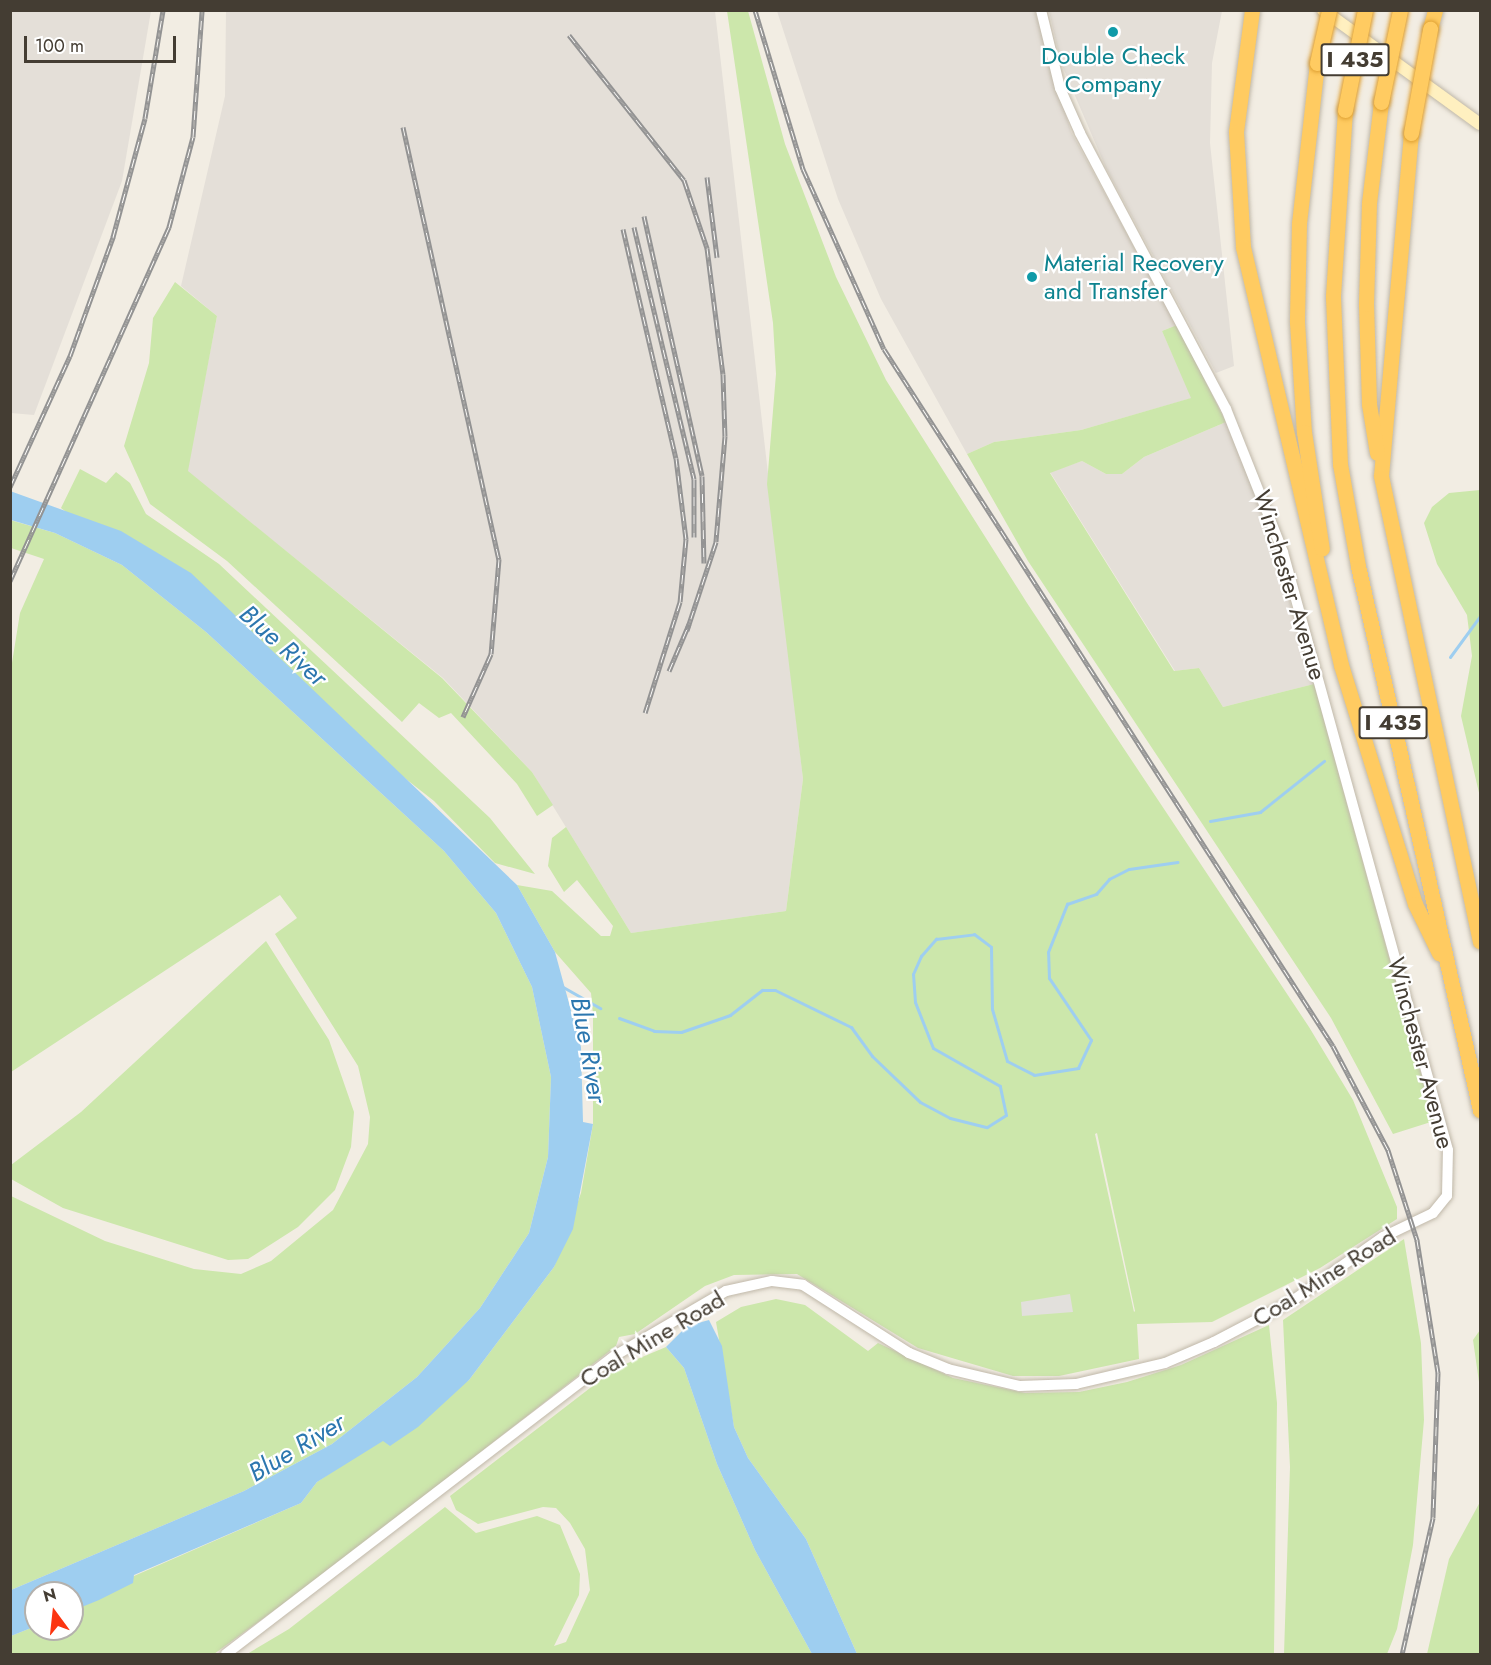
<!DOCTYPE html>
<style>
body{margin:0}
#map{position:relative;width:1491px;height:1665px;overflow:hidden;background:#f2ede3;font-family:Jost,sans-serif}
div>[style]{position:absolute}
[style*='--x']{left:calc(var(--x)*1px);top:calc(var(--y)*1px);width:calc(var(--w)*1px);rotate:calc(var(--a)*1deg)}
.industrial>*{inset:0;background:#e4dfd8}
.green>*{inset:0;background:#cce7ab}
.parking>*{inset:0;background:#e2e0dc}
.water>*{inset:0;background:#9ecef0}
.stream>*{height:3px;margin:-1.5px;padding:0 1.5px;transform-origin:1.5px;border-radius:1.5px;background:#9ecef0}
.roads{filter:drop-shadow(0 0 2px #c0b8a9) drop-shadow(0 0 2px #c0b8a9)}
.tertiary>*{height:10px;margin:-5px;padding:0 5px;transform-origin:5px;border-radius:5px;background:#fff}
.secondary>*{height:12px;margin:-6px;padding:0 6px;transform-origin:6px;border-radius:6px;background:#fff0c0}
.motorway>*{height:15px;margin:-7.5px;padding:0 7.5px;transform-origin:7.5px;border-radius:7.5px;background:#ffcb61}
.rail>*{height:5px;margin-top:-2.5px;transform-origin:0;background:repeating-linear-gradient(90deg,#fff 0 9px,#939393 0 18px);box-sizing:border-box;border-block:2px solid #939393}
.bridges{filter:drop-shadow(0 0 2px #de9f31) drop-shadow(0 0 2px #de9f31)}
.motorway-bridge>*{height:15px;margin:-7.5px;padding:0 7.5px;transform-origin:7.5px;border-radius:7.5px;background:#ffcb61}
.dots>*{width:16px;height:16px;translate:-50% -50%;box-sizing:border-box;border:3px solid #fff;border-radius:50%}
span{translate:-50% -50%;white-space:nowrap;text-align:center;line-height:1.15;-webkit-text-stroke:4.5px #fff;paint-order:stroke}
.shield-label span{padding:2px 4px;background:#fff;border:2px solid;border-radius:4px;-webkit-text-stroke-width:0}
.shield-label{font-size:22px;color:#443d33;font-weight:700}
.culture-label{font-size:24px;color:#0d838f}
.left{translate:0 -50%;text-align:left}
.street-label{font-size:24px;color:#443d33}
.water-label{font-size:26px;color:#2c77af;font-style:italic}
.frame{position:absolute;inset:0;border:12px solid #443d33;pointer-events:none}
.north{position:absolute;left:24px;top:1581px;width:60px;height:60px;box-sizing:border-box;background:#fff;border:2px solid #b4b1ad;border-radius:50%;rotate:345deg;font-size:16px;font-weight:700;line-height:24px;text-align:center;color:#443d33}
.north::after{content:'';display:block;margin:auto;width:21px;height:27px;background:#fc3510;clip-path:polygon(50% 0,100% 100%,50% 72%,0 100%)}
.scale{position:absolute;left:24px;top:36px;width:152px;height:27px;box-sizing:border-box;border:3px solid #443d33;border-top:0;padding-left:8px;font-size:18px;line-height:21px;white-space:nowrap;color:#443d33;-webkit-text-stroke:4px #fff;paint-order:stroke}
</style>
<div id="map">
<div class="industrial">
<i style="clip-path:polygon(11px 10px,151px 11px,122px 181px,34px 415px,11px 413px)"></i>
<i style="clip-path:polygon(226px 11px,715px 11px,803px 779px,786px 911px,631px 933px,532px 772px,443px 678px,187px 471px,217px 316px,181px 286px,225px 96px)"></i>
<i style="clip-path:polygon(777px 11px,1035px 11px,1071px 132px,1177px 325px,1162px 331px,1192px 398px,1081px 430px,994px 442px,967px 454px,881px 299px,838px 199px)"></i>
<i style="clip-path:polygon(1049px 11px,1222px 11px,1212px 63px,1210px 143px,1234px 366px,1216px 373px,1106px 168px,1061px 63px)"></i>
<i style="clip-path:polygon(1226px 422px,1268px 527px,1314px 684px,1223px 707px,1199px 668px,1175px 671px,1050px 472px,1082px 461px,1106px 474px,1122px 474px,1144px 457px)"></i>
</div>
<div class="green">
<i style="clip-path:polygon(evenodd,727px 11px,748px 11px,785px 144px,836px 277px,886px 380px,1027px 603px,1309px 1027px,1353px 1100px,1397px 1207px,1397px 1219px,1320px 1268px,1212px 1322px,1137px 1324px,1139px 1359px,1059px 1376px,1013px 1376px,918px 1348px,797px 1274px,734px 1275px,705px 1286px,635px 1334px,619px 1337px,616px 1346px,338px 1564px,214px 1654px,11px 1654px,11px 1636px,36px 1626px,72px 1629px,72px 1611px,134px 1576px,301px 1503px,317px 1482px,469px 1380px,554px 1267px,581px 1193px,593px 1124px,593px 1014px,591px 993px,555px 952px,517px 885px,552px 891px,601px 936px,610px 936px,613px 926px,577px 880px,564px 892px,548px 866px,552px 838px,566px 827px,631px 933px,786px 911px,803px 779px,767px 484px,776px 374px,773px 323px,727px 11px,1097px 1133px,1135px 1311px,1134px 1312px,1095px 1134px,1097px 1133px)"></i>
<i style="clip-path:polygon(175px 282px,217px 316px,188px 471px,442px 678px,532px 772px,553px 805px,537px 816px,517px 784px,451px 713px,439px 718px,419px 703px,402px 722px,227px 561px,150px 504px,124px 446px,149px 363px,153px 318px)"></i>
<i style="clip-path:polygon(1177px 325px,1226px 422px,1144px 457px,1122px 474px,1106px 474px,1082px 461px,1050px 473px,1174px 671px,1199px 668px,1223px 707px,1314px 684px,1434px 1121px,1393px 1134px,1331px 1018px,1028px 561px,967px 454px,994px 442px,1081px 430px,1191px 398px,1162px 331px)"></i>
<i style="clip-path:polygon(80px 469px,106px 483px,116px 472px,130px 483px,146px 514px,219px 564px,490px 818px,535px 874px,495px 863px,434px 801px,61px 508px)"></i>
<i style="clip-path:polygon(1480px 490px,1480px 797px,1461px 716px,1472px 656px,1467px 615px,1437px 564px,1424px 523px,1432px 507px,1449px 493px)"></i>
<i style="clip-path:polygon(10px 520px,55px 533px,122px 565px,206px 632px,444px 851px,496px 913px,532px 987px,551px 1077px,548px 1157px,529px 1233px,480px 1308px,417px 1377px,332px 1444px,244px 1491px,11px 1590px,11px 1196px,105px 1241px,194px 1269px,241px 1274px,271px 1261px,333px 1210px,368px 1144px,370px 1117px,358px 1066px,275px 934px,297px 918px,280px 895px,11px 1072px,11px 669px,20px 613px,44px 559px,11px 548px)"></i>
<i style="clip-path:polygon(266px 941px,329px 1040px,354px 1112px,351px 1147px,335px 1190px,298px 1227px,248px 1259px,228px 1260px,63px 1208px,11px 1179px,11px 1165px,81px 1112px)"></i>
<i style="clip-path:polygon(1404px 1239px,1421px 1343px,1424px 1420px,1413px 1545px,1397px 1629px,1387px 1654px,1284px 1654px,1290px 1467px,1283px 1320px)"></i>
<i style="clip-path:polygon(776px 1299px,805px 1305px,868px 1351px,878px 1343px,953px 1378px,1025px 1393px,1079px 1392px,1127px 1382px,1181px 1365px,1269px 1325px,1277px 1403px,1274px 1654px,857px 1654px,806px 1539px,748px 1458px,734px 1427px,716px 1322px,741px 1307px)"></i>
<i style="clip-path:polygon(1480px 1330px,1480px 1389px,1473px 1340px)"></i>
<i style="clip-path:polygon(666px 1347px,684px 1368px,717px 1464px,755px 1550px,812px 1654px,247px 1654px,289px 1629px,445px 1507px,476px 1533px,537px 1516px,560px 1525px,580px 1574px,579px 1595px,554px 1646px,566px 1642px,590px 1590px,585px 1549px,570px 1523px,556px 1508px,543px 1507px,478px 1524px,456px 1510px,450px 1496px,616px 1368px)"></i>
<i style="clip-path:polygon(1480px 1502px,1480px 1654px,1427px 1654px,1449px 1559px)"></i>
</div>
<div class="parking">
<i style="clip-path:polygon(1070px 1294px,1073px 1312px,1022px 1316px,1021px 1302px)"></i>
</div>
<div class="water">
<i style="clip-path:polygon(10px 491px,121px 531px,191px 573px,517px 885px,555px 952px,581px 1047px,583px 1122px,593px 1124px,573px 1229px,554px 1267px,469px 1380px,418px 1427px,390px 1446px,383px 1441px,317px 1482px,301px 1503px,134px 1575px,133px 1583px,99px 1600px,72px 1611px,72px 1593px,36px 1593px,36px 1626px,11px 1636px,11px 1590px,244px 1491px,332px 1444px,417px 1377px,480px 1308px,529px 1233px,548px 1157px,551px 1077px,532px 987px,496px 913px,444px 851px,206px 632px,122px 565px,55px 533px,11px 520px)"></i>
<i style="clip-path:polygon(709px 1320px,722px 1346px,734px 1427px,748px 1458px,806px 1539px,857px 1654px,812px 1654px,755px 1550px,717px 1464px,684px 1368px,666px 1347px,687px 1326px)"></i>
</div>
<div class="stream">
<i style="--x:1450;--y:657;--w:51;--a:-53.8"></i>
<i style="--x:1210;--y:821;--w:51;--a:-10.2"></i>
<i style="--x:1260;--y:812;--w:82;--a:-38.6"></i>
<i style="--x:563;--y:987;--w:43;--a:29.6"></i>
<i style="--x:619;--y:1018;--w:37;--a:20"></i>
<i style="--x:654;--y:1031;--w:27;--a:2"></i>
<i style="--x:681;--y:1032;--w:52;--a:-19.1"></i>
<i style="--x:730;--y:1015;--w:41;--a:-38"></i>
<i style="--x:762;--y:990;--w:13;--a:0"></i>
<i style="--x:775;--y:990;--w:85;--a:26"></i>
<i style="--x:851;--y:1027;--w:36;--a:54"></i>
<i style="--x:872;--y:1056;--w:66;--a:43.8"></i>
<i style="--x:920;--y:1102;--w:34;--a:28"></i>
<i style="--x:950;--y:1118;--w:38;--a:14"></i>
<i style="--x:987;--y:1127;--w:22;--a:-32"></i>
<i style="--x:1006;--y:1115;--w:30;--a:-102"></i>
<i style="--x:1000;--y:1086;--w:77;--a:-150.4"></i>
<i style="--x:933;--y:1048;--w:49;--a:-111.4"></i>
<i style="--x:915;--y:1002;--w:28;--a:-94"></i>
<i style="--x:913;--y:974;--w:20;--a:-66"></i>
<i style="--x:921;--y:956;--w:23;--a:-49"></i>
<i style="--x:936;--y:939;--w:38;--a:-7"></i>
<i style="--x:974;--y:934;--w:21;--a:37"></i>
<i style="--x:991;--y:947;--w:62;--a:89.1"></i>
<i style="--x:992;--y:1009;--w:54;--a:73.9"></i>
<i style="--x:1007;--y:1061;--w:30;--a:27"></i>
<i style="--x:1034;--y:1075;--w:45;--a:-9"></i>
<i style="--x:1078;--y:1068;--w:31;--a:-65"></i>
<i style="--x:1091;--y:1040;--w:75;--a:-124.1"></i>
<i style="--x:1049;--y:978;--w:26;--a:-92"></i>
<i style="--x:1048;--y:952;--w:52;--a:-68.4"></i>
<i style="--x:1067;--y:904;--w:31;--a:-19"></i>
<i style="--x:1096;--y:894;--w:20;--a:-49"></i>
<i style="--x:1109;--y:879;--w:22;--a:-27"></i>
<i style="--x:1129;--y:869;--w:49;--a:-8.3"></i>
</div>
<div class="roads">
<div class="tertiary">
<i style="--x:226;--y:1654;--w:491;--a:-37.5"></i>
<i style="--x:616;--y:1355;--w:127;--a:-30.2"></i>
<i style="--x:726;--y:1291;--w:47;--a:-12.3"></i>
<i style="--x:772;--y:1281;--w:31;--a:7"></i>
<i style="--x:803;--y:1285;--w:126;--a:32.7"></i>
<i style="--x:909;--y:1353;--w:42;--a:22.3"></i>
<i style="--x:948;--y:1369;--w:74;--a:13.3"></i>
<i style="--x:1020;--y:1386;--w:56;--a:-2"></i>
<i style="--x:1076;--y:1384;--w:91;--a:-13.3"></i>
<i style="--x:1165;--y:1363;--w:53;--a:-23.2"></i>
<i style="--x:1214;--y:1342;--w:88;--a:-27.7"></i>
<i style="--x:1292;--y:1301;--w:111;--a:-35.1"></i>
<i style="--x:1383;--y:1237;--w:55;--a:-25.6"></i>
<i style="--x:1433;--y:1213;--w:22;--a:-51"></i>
<i style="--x:1447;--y:1196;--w:46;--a:-88.8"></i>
<i style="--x:1448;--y:1150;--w:620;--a:-105.43"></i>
<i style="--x:1283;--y:552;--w:154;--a:-111.7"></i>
<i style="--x:1226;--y:409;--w:312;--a:-117.9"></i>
<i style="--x:1080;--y:133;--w:49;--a:-114"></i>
<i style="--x:1060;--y:88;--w:80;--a:-103.7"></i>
</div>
<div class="secondary">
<i style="--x:1323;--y:10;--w:194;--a:36"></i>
</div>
<div class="motorway">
<i style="--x:1252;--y:10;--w:123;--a:97.5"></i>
<i style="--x:1236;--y:132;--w:115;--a:86.5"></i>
<i style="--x:1243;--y:247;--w:429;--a:76.8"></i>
<i style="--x:1341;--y:665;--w:250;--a:72.8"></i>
<i style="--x:1415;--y:904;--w:55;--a:63.9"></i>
<i style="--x:1430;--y:29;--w:20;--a:-75"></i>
<i style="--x:1317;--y:63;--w:161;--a:96.4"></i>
<i style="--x:1299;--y:223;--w:99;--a:91.2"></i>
<i style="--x:1297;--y:322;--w:110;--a:86.4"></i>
<i style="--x:1304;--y:432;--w:118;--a:81.3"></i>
<i style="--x:1345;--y:110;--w:187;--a:93.7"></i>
<i style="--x:1333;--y:297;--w:167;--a:87.6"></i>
<i style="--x:1340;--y:464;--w:104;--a:80"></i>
<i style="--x:1358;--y:566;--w:558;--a:77.36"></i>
<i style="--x:1411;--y:133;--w:344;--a:95"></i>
<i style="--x:1381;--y:476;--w:476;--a:78"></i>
<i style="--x:1377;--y:453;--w:50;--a:-99.3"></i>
<i style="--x:1369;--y:404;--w:100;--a:-91.7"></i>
<i style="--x:1366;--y:304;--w:101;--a:-88.3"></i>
<i style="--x:1369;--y:203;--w:102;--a:-83.2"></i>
</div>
</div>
<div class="rail">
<i style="--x:755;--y:10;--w:166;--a:73.2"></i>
<i style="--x:803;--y:169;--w:197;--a:65.8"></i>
<i style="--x:884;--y:349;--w:829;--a:57.21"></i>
<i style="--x:1333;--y:1046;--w:118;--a:62.1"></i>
<i style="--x:1388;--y:1150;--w:95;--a:72.1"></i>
<i style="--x:1417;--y:1240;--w:135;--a:81"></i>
<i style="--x:1438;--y:1373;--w:145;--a:92"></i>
<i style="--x:1433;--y:1518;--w:139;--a:102.8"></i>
<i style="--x:569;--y:35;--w:185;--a:51.6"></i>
<i style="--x:684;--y:180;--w:72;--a:71.3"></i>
<i style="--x:707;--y:248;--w:127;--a:82.8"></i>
<i style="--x:723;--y:374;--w:62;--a:88.2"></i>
<i style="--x:725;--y:436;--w:106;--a:94.9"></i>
<i style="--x:716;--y:542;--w:93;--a:108.2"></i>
<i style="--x:403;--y:127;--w:443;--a:77.5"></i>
<i style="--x:499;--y:559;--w:95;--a:94.8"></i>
<i style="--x:491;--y:654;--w:69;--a:114"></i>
<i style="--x:707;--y:177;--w:81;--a:82.9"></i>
<i style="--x:644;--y:216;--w:266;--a:77.4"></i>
<i style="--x:702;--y:476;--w:87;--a:88.7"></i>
<i style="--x:634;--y:227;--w:259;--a:76.6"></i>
<i style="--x:694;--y:479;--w:58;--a:90"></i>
<i style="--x:623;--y:229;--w:235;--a:77"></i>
<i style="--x:676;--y:458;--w:82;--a:83"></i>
<i style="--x:686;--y:539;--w:63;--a:95.4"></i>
<i style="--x:680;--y:602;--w:116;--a:107.5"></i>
<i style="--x:10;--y:487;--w:144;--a:-65.4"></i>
<i style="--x:70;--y:356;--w:127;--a:-70.1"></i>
<i style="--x:113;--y:237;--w:123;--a:-74.9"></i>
<i style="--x:145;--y:118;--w:109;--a:-80.5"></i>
<i style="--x:10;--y:581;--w:388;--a:-65.8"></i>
<i style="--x:169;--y:227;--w:93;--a:-75.1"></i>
<i style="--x:193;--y:137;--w:127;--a:-85.9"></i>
<i style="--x:669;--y:671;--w:51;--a:-66.9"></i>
</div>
<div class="bridges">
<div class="motorway-bridge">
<i style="--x:1317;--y:63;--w:54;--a:-77.2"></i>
<i style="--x:1381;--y:102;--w:94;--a:-78.3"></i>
<i style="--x:1345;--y:110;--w:102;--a:-78.7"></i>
<i style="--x:1411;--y:133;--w:106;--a:-79.6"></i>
</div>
</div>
<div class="dots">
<i style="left:1113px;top:32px;background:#0f9aa8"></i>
<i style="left:1032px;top:277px;background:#0f9aa8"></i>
</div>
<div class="shield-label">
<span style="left:1355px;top:60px">I 435</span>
<span style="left:1393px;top:723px">I 435</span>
</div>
<div class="culture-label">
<span style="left:1113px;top:70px">Double Check<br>Company</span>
<span class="left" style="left:1044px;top:277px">Material Recovery<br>and Transfer</span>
</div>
<div class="street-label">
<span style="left:1290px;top:585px;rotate:73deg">Winchester Avenue</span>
<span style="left:1421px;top:1053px;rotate:75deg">Winchester Avenue</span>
<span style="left:1324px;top:1277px;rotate:-32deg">Coal Mine Road</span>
<span style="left:652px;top:1339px;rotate:-31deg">Coal Mine Road</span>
</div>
<div class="water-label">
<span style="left:283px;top:646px;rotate:42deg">Blue River</span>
<span style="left:588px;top:1050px;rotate:80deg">Blue River</span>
<span style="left:297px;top:1448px;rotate:-31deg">Blue River</span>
</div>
<div class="frame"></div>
<div class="north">N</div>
<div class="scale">100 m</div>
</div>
